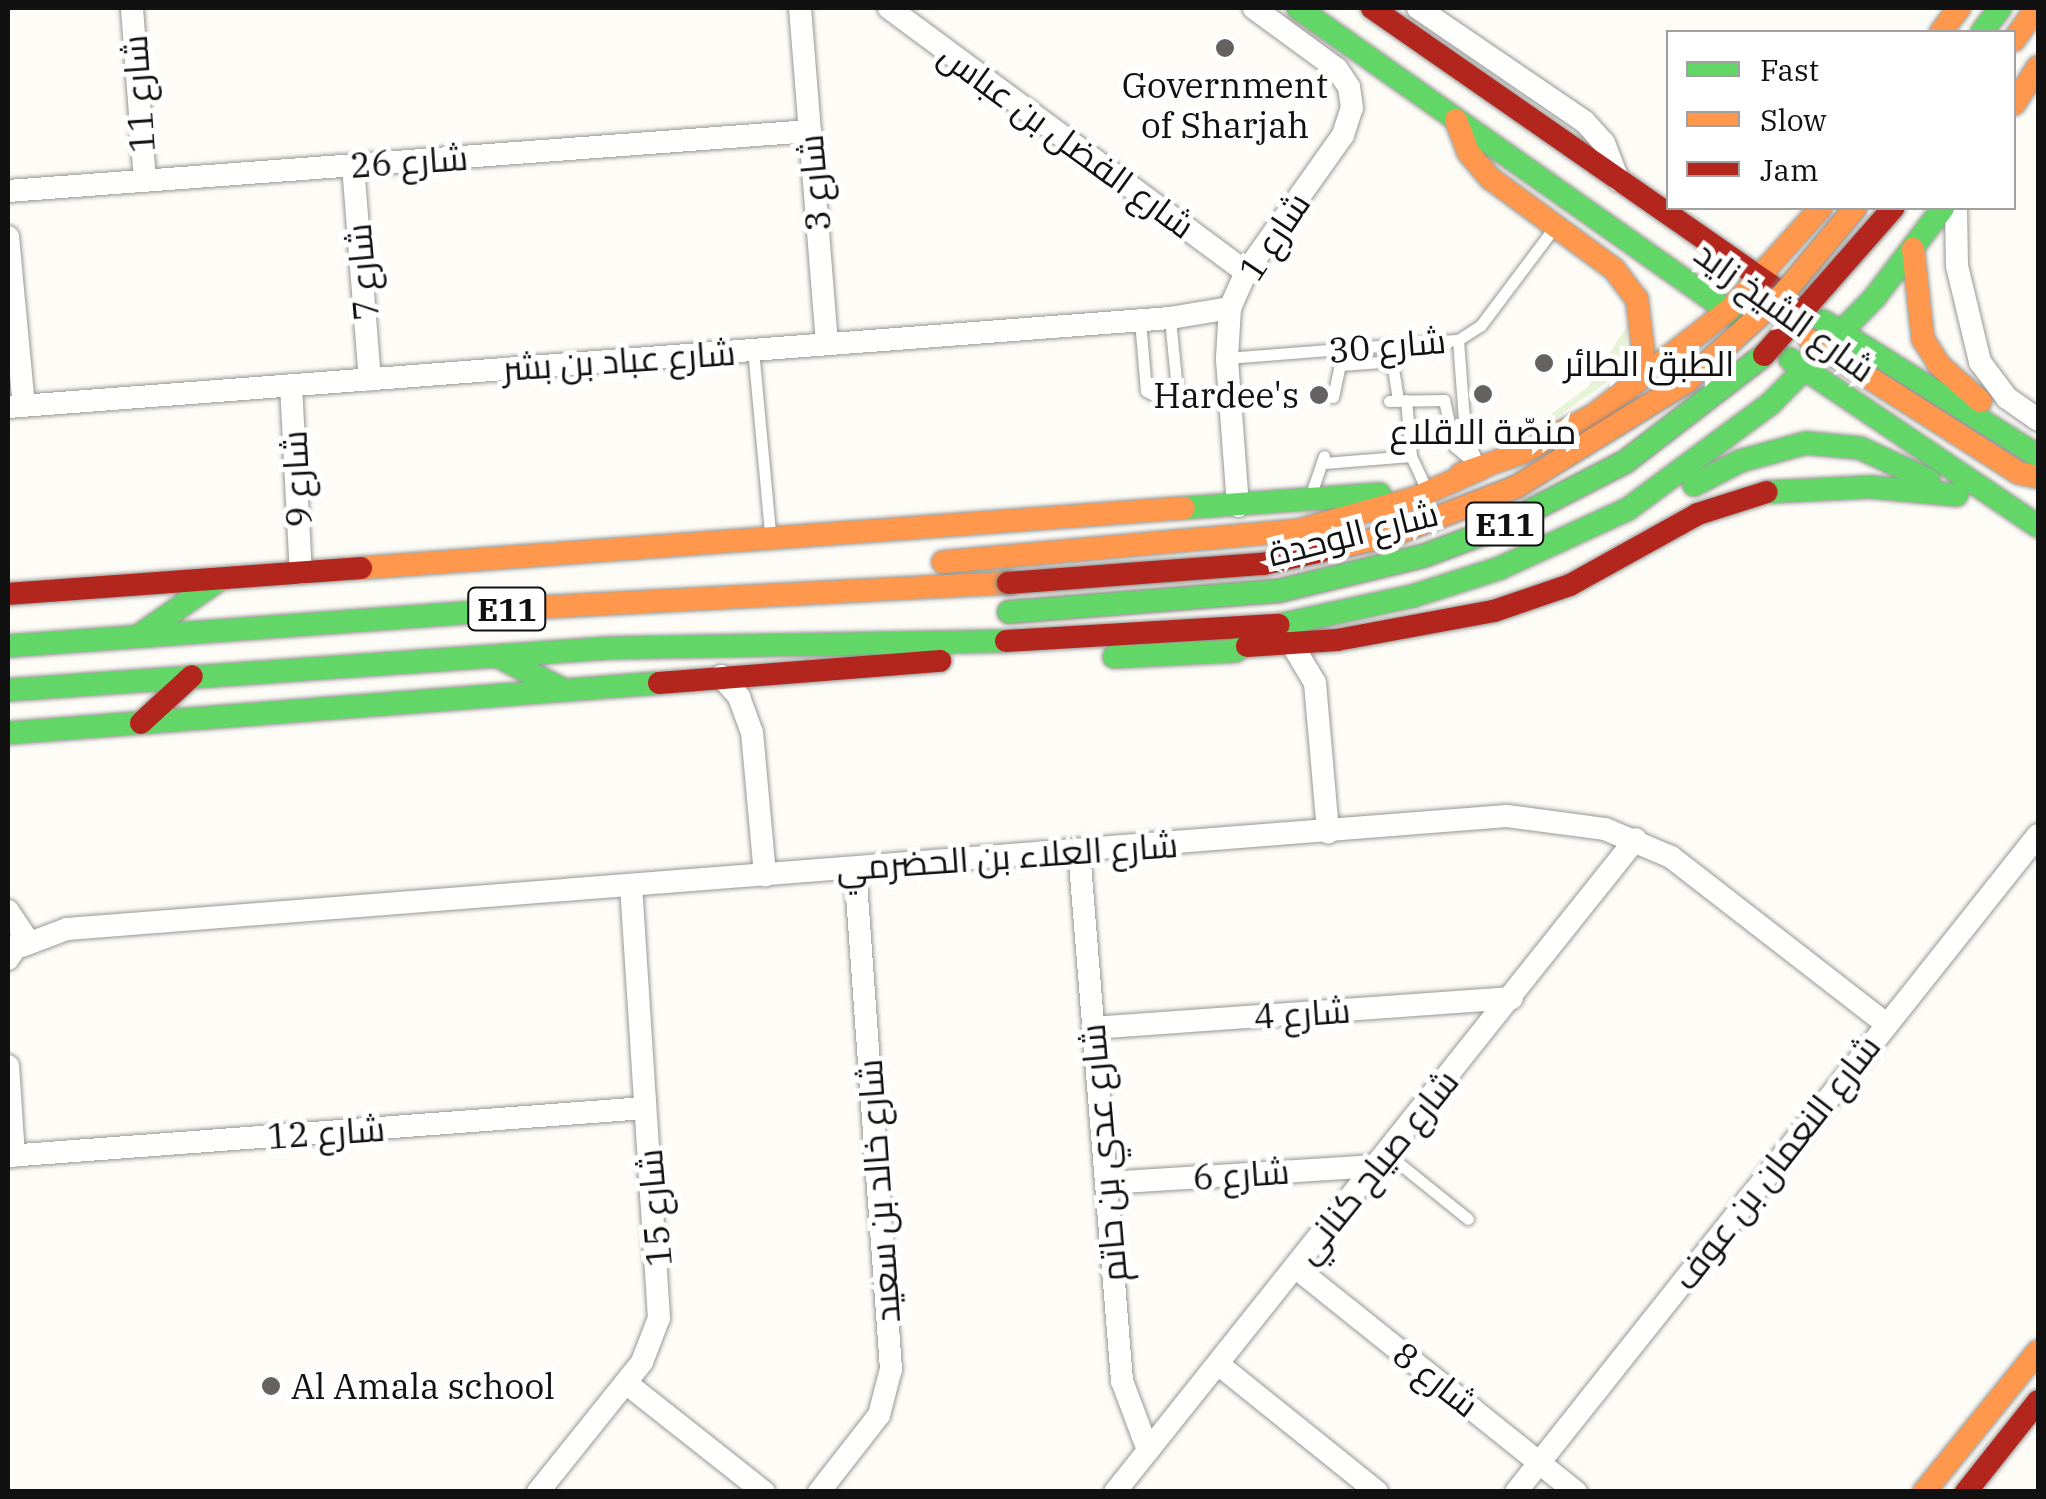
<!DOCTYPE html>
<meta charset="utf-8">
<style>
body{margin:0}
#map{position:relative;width:2046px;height:1499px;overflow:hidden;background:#fdfcf7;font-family:"IBM Plex Serif",Cairo,serif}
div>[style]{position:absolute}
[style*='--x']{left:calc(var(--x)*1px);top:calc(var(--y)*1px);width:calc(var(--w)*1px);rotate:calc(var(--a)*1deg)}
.green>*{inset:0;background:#e7f3d7}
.roads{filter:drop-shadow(0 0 2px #979795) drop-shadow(0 0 2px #979795)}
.lane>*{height:11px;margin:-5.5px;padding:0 5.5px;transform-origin:5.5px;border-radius:5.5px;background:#fffffe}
.street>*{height:22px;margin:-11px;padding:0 11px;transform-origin:11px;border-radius:11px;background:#fffffe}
.fast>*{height:22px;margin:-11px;padding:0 11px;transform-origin:11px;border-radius:11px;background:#63d668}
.slow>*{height:22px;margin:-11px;padding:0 11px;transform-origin:11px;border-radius:11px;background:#ff974d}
.jam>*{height:22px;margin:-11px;padding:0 11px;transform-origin:11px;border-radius:11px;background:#b3261e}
.bridges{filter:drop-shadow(0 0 2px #858482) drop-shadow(0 0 2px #858482)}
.fast-bridge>*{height:22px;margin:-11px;padding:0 11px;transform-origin:11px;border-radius:11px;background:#63d668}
.slow-bridge>*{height:22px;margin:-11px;padding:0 11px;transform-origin:11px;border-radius:11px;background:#ff974d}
.jam-bridge>*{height:22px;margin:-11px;padding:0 11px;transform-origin:11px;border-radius:11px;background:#b3261e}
.dots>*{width:28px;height:28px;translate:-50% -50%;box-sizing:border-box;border:5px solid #fff;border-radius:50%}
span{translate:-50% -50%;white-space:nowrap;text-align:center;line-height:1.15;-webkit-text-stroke:10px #fff;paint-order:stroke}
.shield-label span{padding:2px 8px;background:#fff;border:2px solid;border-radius:8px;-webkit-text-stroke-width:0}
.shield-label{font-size:32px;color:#111;font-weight:700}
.poi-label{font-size:35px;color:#111}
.left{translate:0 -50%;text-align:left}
.right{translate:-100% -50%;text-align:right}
.street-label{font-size:35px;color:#111}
.frame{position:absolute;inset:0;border:10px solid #111;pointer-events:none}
.legend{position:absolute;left:1666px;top:30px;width:350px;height:180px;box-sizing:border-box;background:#fff;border:2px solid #a0a0a0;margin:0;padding:12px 18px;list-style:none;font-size:30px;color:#111}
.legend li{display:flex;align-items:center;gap:20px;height:50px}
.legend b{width:50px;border:2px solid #a0a0a0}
</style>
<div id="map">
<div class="green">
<i style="clip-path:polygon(1627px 326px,1626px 362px,1615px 377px,1551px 421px,1547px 417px,1588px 387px)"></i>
</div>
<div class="roads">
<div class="lane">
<i style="--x:1140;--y:320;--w:71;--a:85.2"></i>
<i style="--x:1146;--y:391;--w:24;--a:28"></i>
<i style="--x:1167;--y:402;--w:16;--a:-50"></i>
<i style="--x:1177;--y:390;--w:72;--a:-95.6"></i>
<i style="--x:1458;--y:340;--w:94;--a:85.7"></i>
<i style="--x:1465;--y:434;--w:32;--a:66"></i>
<i style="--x:753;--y:349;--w:186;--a:84.7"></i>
<i style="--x:1227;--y:358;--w:232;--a:-4.5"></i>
<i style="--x:1458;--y:340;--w:27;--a:-33"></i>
<i style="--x:1481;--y:325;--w:120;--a:-53.1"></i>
<i style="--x:1333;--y:397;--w:33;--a:-78"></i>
<i style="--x:1340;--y:365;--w:41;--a:-4.2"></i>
<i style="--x:1381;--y:362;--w:13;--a:27"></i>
<i style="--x:1393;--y:368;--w:33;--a:81"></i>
<i style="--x:1406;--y:400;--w:56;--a:84.9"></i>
<i style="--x:1411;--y:456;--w:31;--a:65"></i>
<i style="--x:1389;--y:401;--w:55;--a:-1"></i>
<i style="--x:1444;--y:400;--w:47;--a:77.7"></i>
<i style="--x:1454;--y:446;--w:26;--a:40"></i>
<i style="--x:1324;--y:463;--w:87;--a:-4.6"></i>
<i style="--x:1311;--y:494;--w:40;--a:-71.1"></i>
<i style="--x:1386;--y:1153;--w:105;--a:38.8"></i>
</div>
<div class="street">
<i style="--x:132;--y:8;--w:172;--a:85.7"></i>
<i style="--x:800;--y:8;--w:337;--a:85.4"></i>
<i style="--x:889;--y:8;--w:444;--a:36.5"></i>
<i style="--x:1418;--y:8;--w:202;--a:34.3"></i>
<i style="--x:1585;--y:122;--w:28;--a:48"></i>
<i style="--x:1604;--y:143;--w:40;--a:69"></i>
<i style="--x:353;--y:165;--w:215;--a:85.5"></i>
<i style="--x:8;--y:191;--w:804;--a:-4.28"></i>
<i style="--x:1956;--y:208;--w:58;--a:89"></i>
<i style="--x:1957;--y:266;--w:99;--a:76.5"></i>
<i style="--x:1980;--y:362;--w:45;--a:53.1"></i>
<i style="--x:2007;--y:398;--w:38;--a:35"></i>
<i style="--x:8;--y:237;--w:169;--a:84.6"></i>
<i style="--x:291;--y:385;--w:188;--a:87"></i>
<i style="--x:8;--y:407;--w:1165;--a:-4.38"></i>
<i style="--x:1170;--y:318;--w:61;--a:-9.5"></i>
<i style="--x:1238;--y:506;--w:148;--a:-94.3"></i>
<i style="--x:1227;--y:358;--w:50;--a:-86.6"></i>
<i style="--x:1230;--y:308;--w:39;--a:-66"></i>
<i style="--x:1246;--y:272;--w:168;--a:-54.7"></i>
<i style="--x:1343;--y:135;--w:28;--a:-72"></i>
<i style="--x:1352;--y:108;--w:21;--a:-98"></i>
<i style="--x:1349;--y:87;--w:22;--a:-124"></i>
<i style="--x:1337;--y:69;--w:103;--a:-143.7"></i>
<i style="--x:1293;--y:646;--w:43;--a:59.3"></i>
<i style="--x:1315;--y:683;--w:150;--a:85"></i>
<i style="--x:721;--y:676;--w:28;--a:49"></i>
<i style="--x:739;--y:697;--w:37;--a:70"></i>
<i style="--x:752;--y:732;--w:144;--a:84.8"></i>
<i style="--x:1079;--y:851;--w:532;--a:85.36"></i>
<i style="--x:1122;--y:1381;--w:74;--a:69.4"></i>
<i style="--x:8;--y:911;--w:29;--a:56"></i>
<i style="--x:24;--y:935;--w:29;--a:124"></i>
<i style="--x:22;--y:946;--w:48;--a:-20.7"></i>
<i style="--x:67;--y:929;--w:1444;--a:-4.49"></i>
<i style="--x:1507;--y:816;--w:99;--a:7.6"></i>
<i style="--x:1605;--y:829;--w:72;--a:23"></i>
<i style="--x:1671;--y:857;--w:271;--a:37.8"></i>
<i style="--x:1093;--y:1028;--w:420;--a:-4.1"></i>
<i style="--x:8;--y:1066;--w:90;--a:86.2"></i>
<i style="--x:8;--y:1156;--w:639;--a:-4.31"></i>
<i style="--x:1106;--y:1183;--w:271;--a:-3.6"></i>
<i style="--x:1295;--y:1267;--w:360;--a:38.7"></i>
<i style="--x:1218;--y:1364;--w:204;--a:38.8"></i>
<i style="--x:626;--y:1383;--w:176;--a:38.3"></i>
<i style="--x:538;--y:1492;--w:166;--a:-51.3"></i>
<i style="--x:642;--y:1362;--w:47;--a:-68.9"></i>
<i style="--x:659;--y:1318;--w:433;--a:-93.7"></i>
<i style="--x:819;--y:1492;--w:98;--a:-52.1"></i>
<i style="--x:879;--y:1415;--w:48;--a:-75.4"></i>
<i style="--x:891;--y:1369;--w:502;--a:-94.11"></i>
<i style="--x:1115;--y:1492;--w:835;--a:-51.42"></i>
<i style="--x:1516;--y:1492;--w:839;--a:-51.53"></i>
</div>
<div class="fast">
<i style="--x:1298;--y:8;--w:545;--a:35.15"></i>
<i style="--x:1982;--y:32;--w:30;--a:-53"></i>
<i style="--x:1823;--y:321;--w:254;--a:32.1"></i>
<i style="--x:1790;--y:359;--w:299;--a:34"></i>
<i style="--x:1694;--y:485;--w:52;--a:-27.6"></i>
<i style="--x:1740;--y:461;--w:68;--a:-15.3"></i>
<i style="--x:1806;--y:443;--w:54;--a:5.3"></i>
<i style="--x:1860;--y:448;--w:76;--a:24.9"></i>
<i style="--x:1767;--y:492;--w:103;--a:-2.8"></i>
<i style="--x:1870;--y:487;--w:87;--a:5.3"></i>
<i style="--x:1184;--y:508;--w:196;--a:-4.1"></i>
<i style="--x:141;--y:634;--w:96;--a:-34.8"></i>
<i style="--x:8;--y:646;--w:538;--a:-4.15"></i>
<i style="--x:499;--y:657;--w:71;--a:26.9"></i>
<i style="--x:1114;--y:657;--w:121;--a:-2.8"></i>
<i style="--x:1235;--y:651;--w:51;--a:-30.6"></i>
<i style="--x:1279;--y:625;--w:137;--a:-12.2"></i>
<i style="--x:1413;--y:596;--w:91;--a:-17.8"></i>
<i style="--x:1500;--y:568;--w:141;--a:-24.7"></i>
<i style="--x:1628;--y:509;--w:178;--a:-36.5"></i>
<i style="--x:1771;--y:403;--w:148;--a:-45.5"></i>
<i style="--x:1875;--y:297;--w:112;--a:-52.6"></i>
<i style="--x:8;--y:690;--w:603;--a:-3.99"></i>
<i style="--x:610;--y:648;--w:396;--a:-1"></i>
<i style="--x:8;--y:733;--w:653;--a:-4.39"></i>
</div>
<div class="slow">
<i style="--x:1941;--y:32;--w:30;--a:-53"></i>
<i style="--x:2014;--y:40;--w:39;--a:-55"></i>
<i style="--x:2014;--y:104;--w:44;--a:-57"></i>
<i style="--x:1456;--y:120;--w:34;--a:69"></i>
<i style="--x:1468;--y:152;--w:34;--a:50"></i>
<i style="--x:1490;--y:178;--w:154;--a:36.3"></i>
<i style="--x:1614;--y:269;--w:38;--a:53"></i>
<i style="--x:1637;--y:299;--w:50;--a:83.2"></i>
<i style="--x:1643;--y:349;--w:40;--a:108"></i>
<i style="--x:1913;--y:249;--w:91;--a:83.7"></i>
<i style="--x:1923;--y:339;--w:31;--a:58"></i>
<i style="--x:1939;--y:365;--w:55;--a:41.3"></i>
<i style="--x:1810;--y:340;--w:248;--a:32.5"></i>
<i style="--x:2019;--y:473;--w:19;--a:12"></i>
<i style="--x:1461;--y:474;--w:67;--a:-19.2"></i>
<i style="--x:1524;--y:452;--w:79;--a:-27.9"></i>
<i style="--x:1594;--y:415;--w:171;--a:-37.9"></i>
<i style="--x:1729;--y:310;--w:137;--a:-48"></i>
<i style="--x:943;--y:562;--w:357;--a:-5.1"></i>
<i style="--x:1299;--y:530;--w:120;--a:-15.4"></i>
<i style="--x:1415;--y:498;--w:73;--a:-24.1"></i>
<i style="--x:361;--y:568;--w:825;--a:-4.17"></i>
<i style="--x:545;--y:607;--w:464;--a:-3"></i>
<i style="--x:1924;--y:1492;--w:181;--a:-51"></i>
</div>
<div class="jam">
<i style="--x:1372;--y:8;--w:494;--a:34.8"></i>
<i style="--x:8;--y:594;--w:354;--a:-4.2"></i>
<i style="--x:1006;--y:641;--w:273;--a:-3.4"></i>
<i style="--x:1247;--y:646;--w:90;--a:-3.8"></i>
<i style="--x:1337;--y:640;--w:160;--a:-10.5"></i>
<i style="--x:1494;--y:611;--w:80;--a:-18.9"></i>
<i style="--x:1570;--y:585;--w:146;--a:-29"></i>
<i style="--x:1698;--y:514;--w:72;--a:-17.7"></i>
<i style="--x:659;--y:683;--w:282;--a:-4.5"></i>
<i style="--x:141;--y:723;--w:69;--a:-42.7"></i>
<i style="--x:1966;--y:1492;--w:116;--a:-51.6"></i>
</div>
</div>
<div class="bridges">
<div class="fast-bridge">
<i style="--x:1009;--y:612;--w:270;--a:-4.5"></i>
<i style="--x:1278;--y:591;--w:149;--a:-13.6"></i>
<i style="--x:1423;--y:556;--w:75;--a:-20.4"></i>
<i style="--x:1493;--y:530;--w:148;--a:-27.3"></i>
<i style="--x:1625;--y:462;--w:175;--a:-37.6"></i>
</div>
<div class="slow-bridge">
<i style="--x:1322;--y:551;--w:72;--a:-12.9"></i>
<i style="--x:1392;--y:535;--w:133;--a:-21.2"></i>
<i style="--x:1516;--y:487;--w:200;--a:-31.7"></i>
<i style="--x:1686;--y:382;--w:132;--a:-42.2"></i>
<i style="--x:1784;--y:293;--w:111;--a:-50.1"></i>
</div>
<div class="jam-bridge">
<i style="--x:1764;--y:355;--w:196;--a:-48.7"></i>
<i style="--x:1008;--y:583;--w:256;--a:-4.3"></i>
<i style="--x:1263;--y:564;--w:60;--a:-12.4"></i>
</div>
</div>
<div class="dots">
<i style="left:1225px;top:48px;background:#646362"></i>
<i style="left:1544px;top:363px;background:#646362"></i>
<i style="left:1483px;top:394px;background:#646362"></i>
<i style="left:1319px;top:395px;background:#646362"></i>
<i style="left:271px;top:1386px;background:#646362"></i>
</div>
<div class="shield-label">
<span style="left:1505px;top:524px">E11</span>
<span style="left:507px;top:609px">E11</span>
</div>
<div class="poi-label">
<span style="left:1225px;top:105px">Government<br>of Sharjah</span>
<span class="left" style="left:1564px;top:363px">الطبق الطائر</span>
<span class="right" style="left:1299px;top:395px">Hardee's</span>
<span style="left:1483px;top:431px">منصّة الاقلاع</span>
<span class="left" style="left:291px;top:1386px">Al Amala school</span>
</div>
<div class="street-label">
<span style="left:138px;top:94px;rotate:-94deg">شارع 11</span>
<span style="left:1067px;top:140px;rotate:36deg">شارع الفضل بن عباس</span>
<span style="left:409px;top:161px;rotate:-4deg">شارع 26</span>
<span style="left:814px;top:183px;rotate:-95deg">شارع 3</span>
<span style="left:1274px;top:236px;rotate:-56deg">شارع 1</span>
<span style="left:362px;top:272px;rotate:-95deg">شارع 7</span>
<span style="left:1785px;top:311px;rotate:36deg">شارع الشيخ زايد</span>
<span style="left:1387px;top:345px;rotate:-5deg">شارع 30</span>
<span style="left:619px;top:360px;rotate:-4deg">شارع عباد بن بشر</span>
<span style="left:296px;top:479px;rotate:-93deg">شارع 9</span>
<span style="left:1353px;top:533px;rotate:-14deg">شارع الوحدة</span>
<span style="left:1007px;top:856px;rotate:-4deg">شارع العلاء بن الحضرمي</span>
<span style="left:1302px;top:1013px;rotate:-4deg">شارع 4</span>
<span style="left:326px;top:1132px;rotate:-4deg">شارع 12</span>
<span style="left:1103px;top:1153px;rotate:-95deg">شارع عدي بن حاتم</span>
<span style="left:1776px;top:1162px;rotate:-52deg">شارع النعمان بن عوف</span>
<span style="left:1376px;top:1166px;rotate:-51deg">شارع صياح كناني</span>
<span style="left:1241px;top:1174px;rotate:-4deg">شارع 6</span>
<span style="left:878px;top:1191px;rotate:-94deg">شارع خالد بن سعيد</span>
<span style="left:654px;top:1208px;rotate:-95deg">شارع 15</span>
<span style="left:1436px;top:1379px;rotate:38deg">شارع 8</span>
</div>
<div class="frame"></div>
<ul class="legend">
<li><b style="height:12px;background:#63d668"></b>Fast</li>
<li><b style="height:12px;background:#ff974d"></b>Slow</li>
<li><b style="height:12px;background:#b3261e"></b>Jam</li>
</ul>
</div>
